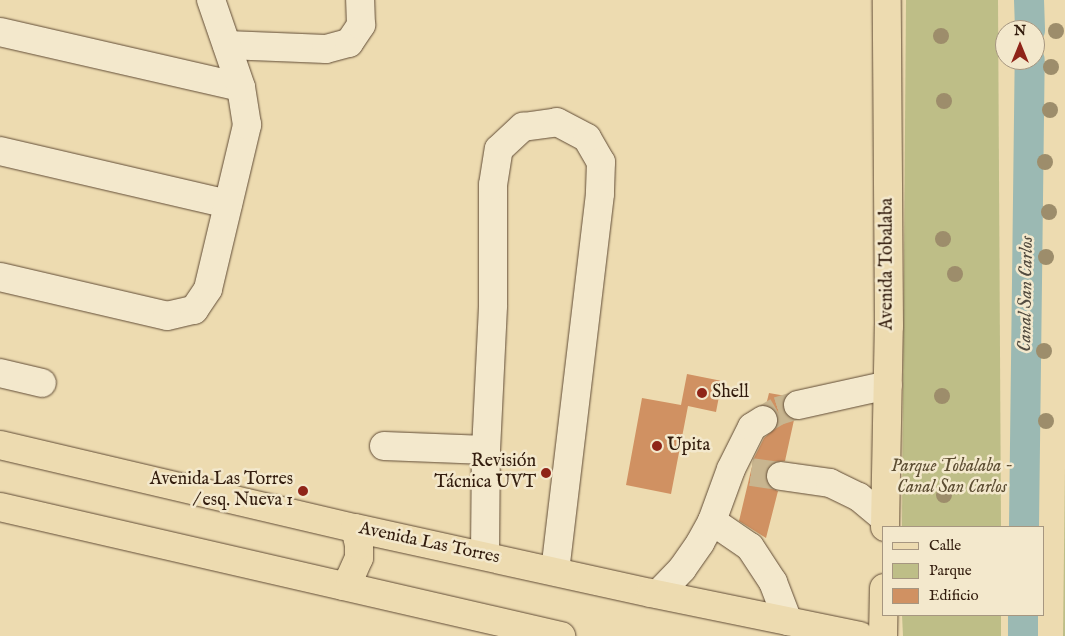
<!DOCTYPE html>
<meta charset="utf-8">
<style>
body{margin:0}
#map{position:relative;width:1065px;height:636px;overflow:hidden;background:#eddbb0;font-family:"IM FELL English",serif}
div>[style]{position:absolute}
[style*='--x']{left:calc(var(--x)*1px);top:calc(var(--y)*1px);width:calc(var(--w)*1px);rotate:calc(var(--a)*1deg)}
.green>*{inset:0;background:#bebe87}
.canal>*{height:30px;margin:-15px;padding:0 15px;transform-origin:15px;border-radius:15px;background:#9bb9b3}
.building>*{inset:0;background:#d09162}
.minor-tunnel>*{height:28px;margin-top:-14px;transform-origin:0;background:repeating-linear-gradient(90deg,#c8b58f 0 28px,transparent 0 42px)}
.roads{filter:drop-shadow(0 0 1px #614c36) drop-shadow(0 0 1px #614c36)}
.minor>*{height:28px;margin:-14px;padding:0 14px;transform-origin:14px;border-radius:14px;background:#f3e8cc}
.major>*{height:28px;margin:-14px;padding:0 14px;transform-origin:14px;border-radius:14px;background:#eddbb0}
.trees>*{width:16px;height:16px;margin:-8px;border-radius:50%;background:#9d8d6b}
.dots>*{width:14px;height:14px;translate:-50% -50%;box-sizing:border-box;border:2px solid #f3e8cc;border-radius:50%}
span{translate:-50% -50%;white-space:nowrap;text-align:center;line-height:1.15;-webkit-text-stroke:5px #f3e8cc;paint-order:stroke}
.street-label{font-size:18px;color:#321c0d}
.poi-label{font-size:18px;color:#321c0d}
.left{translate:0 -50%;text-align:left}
.right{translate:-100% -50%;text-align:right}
.park-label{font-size:18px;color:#5c4d32;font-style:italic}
.water-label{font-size:19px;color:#524b3f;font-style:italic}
.legend{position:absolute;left:882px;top:526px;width:162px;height:90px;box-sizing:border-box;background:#f3e8cc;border:1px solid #a69680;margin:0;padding:6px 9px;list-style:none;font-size:15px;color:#321c0d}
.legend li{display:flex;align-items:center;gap:10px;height:25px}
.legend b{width:25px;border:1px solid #a69680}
.north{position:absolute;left:995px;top:20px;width:50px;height:50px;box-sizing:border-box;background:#f3e8cc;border:1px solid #a69680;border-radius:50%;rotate:0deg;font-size:14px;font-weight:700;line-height:20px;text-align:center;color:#321c0d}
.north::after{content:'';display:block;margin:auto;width:18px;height:22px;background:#8f2418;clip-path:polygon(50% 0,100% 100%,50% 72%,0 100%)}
</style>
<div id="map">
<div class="green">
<i style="clip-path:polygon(906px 0,998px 0,1001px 527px,902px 527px)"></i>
<i style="clip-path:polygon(1065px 467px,1065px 636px,1063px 636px)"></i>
<i style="clip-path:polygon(902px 615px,1001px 615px,1001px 636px,903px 636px)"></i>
</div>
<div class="canal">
<i style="--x:1029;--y:0;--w:30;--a:88"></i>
<i style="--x:1024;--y:527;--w:467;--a:-89.3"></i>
<i style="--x:1023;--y:636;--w:21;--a:-90"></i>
</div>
<div class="building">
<i style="clip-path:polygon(687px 374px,722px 381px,716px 412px,688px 406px,671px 494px,626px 485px,642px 398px,681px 405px)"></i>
<i style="clip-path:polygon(769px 393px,786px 396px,783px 409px,787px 416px,794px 420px,785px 461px,775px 462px,768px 467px,766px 473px,767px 482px,771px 488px,778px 491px,766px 538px,739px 521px,754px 458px,764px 438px,777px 427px,779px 419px,776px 412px,766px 405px)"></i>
</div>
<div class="minor-tunnel">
<i style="--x:763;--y:420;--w:17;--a:-31"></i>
<i style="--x:778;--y:411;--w:21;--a:-17"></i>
<i style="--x:751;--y:472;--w:30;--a:8"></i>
</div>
<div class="roads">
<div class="minor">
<i style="--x:0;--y:32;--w:247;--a:12.9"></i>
<i style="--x:227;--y:45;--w:99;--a:2.3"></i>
<i style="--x:326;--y:49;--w:24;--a:-15"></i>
<i style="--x:349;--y:43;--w:22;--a:-56"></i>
<i style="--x:361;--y:25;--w:25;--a:-92"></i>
<i style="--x:0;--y:151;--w:234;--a:13.1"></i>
<i style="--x:0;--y:277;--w:171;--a:13.1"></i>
<i style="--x:167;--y:316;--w:28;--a:-13"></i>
<i style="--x:194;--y:310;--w:25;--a:-56"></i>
<i style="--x:208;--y:289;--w:169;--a:-76.6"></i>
<i style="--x:247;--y:125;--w:38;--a:-99"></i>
<i style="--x:241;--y:87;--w:92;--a:-109"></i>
<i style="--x:0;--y:373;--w:43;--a:13.4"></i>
<i style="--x:798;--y:405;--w:92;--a:-12.5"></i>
<i style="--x:384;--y:446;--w:102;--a:2.2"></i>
<i style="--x:781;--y:476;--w:49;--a:8.1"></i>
<i style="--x:830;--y:483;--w:32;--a:26"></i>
<i style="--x:859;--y:497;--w:34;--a:40"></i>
<i style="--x:712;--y:521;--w:46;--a:34.4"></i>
<i style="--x:750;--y:547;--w:42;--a:56.7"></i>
<i style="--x:773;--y:582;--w:42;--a:69"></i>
<i style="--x:485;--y:555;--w:105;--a:-89.5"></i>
<i style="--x:486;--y:450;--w:145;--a:-87.2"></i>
<i style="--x:493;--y:305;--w:120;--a:-90"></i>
<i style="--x:493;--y:185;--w:36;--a:-81"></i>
<i style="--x:499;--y:149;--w:33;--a:-43"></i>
<i style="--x:523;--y:127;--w:34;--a:-8"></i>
<i style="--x:557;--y:122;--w:34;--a:28"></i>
<i style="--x:587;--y:138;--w:28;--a:60"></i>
<i style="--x:601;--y:162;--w:32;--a:92"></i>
<i style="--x:600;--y:194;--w:380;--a:96.8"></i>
<i style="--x:658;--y:594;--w:35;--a:-46"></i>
<i style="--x:682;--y:569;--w:32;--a:-55"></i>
<i style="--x:700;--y:543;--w:25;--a:-61"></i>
<i style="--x:712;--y:521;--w:55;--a:-69.9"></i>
<i style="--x:731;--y:469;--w:47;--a:-63.4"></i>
<i style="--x:752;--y:427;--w:13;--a:-32"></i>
</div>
<div class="major">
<i style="--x:0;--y:445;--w:365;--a:13.2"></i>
<i style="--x:355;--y:528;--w:303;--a:12.4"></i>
<i style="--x:651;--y:593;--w:213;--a:11.6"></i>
<i style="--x:0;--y:507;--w:576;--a:12.95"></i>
<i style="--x:885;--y:527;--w:201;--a:-88.9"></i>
<i style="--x:889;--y:326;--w:326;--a:-90.4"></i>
<i style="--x:343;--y:586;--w:11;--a:-49"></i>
<i style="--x:350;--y:578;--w:22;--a:-66"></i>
<i style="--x:359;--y:558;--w:13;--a:-90"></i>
<i style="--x:359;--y:545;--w:17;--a:-103"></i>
<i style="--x:883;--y:636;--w:48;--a:-88.8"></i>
</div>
</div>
<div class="trees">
<i style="left:1056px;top:31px"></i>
<i style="left:941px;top:36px"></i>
<i style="left:1051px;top:67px"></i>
<i style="left:944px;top:101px"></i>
<i style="left:1050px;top:110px"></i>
<i style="left:1045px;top:162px"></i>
<i style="left:1049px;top:212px"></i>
<i style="left:943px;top:239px"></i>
<i style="left:1046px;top:257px"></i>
<i style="left:955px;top:274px"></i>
<i style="left:1044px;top:351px"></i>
<i style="left:942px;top:396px"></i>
<i style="left:1046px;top:421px"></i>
<i style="left:944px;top:495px"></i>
</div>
<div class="dots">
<i style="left:702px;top:393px;background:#8f2418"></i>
<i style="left:657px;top:446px;background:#8f2418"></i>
<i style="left:546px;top:473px;background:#8f2418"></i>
<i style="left:303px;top:491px;background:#8f2418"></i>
</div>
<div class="street-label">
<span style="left:888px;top:264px;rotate:-90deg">Avenida Tobalaba</span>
<span style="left:429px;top:544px;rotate:12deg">Avenida Las Torres</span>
</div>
<div class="poi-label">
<span class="left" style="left:712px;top:393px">Shell</span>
<span class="left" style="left:667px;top:446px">Upita</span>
<span class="right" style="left:536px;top:473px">Revisión<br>Tácnica UVT</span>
<span class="right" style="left:293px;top:491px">Avenida Las Torres<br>/ esq. Nueva 1</span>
</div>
<div class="park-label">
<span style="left:952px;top:478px">Parque Tobalaba -<br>Canal San Carlos</span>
</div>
<div class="water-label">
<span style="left:1027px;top:294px;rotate:-89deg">Canal San Carlos</span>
</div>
<ul class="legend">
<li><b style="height:6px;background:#eddbb0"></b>Calle</li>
<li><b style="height:14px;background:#bebe87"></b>Parque</li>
<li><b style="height:14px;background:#d09162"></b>Edificio</li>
</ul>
<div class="north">N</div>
</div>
